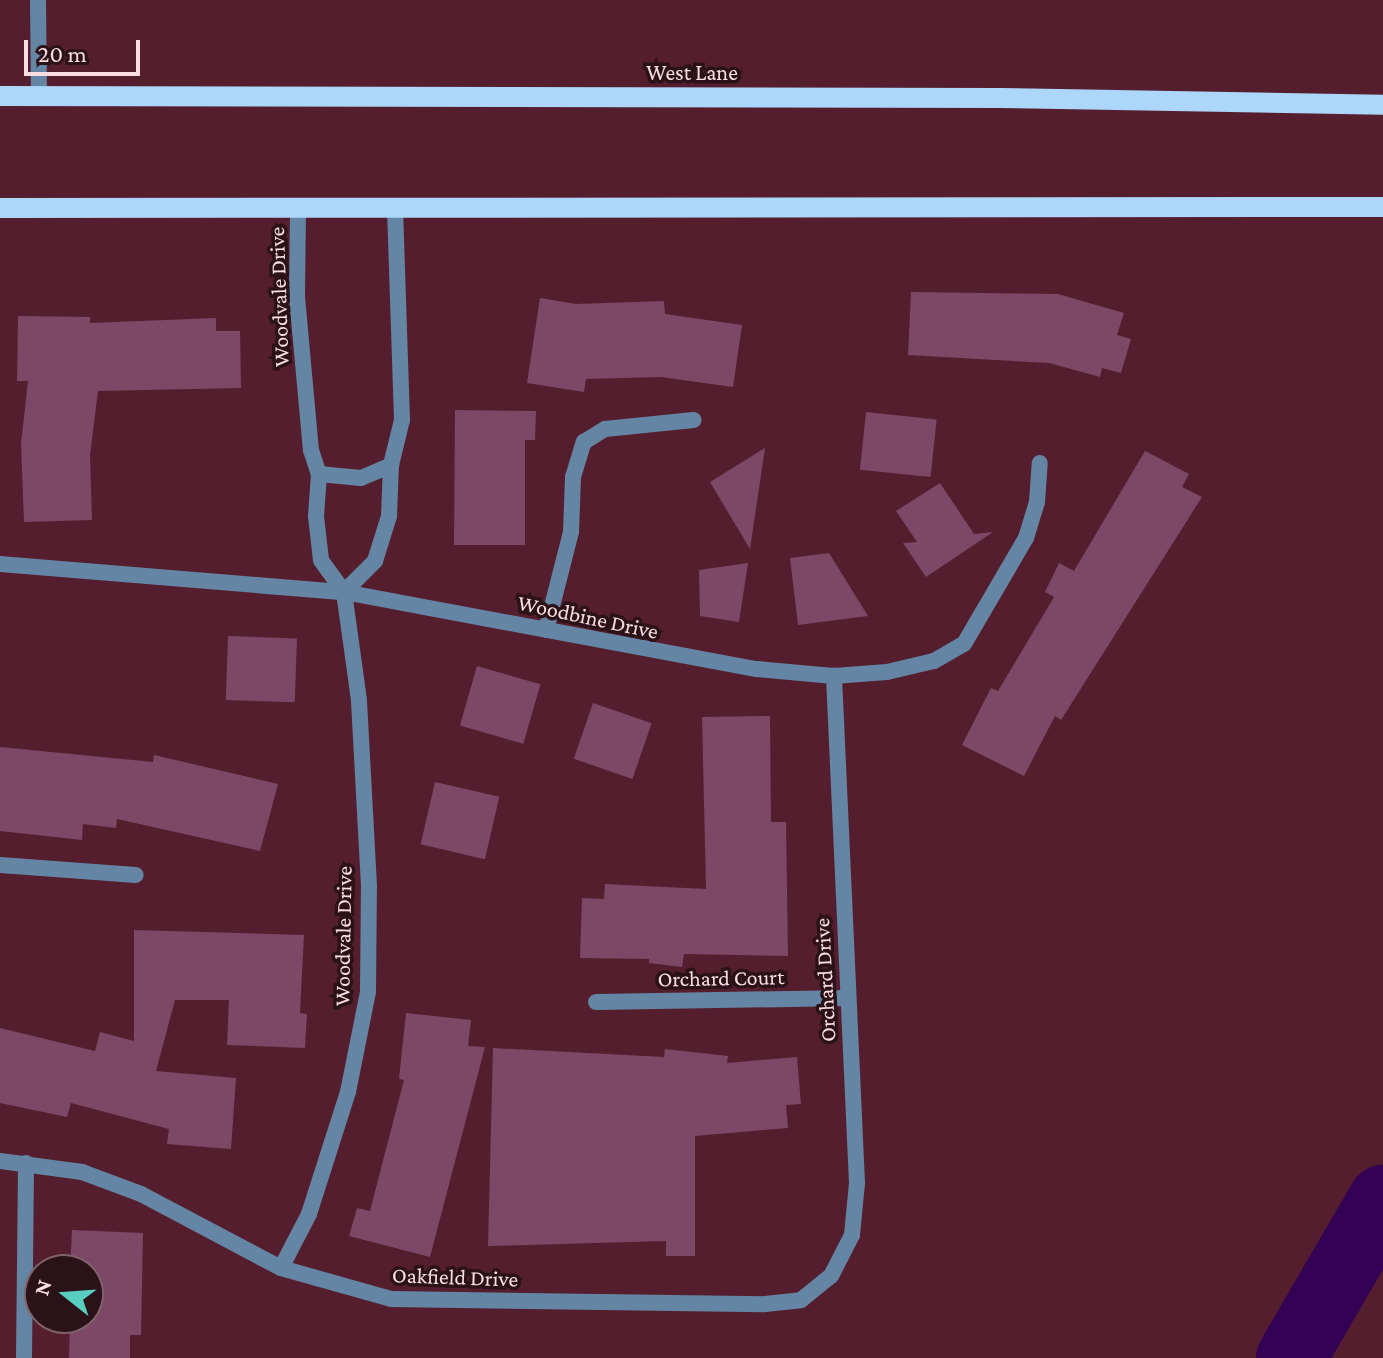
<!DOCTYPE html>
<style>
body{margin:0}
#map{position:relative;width:1383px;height:1358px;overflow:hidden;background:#551e2e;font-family:"Crimson Pro",serif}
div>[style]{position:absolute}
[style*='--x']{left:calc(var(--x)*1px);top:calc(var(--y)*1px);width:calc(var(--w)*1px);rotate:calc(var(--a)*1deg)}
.river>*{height:70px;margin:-35px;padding:0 35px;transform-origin:35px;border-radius:35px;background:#330255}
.building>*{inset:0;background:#7d4766;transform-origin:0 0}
.minor>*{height:16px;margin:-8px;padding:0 8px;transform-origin:8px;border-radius:8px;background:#6486a4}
.primary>*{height:20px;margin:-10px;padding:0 10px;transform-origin:10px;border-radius:10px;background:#acd6fa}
span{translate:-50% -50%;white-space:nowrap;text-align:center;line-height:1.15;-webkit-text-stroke:7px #2b1219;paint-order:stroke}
.street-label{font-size:22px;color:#fbdde3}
.north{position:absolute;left:24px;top:1254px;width:80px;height:80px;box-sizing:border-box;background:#2b1219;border:2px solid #7e636a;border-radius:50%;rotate:287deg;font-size:22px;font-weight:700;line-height:32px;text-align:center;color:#fbdde3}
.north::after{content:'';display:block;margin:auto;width:28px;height:36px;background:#58cec0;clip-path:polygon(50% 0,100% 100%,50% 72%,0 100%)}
.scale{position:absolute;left:24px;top:40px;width:116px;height:36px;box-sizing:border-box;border:4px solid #fbdde3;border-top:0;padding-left:10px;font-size:24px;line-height:28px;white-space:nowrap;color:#fbdde3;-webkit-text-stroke:6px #2b1219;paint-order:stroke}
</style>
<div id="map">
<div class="river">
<i style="--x:1291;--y:1358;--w:183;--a:-59.8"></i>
</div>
<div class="building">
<i style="clip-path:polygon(911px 292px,1058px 294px,1124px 313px,1117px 335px,1131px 339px,1121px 373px,1102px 368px,1100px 377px,1049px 363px,908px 355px)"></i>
<i style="clip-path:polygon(540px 298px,576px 304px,664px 301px,665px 314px,742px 325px,733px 387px,661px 377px,586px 379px,584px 392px,527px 383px)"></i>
<i style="clip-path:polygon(18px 316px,90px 317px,90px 323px,216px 318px,216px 331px,240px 331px,241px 388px,98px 391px,90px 455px,92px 520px,24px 522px,21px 444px,28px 381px,17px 381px)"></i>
<i style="clip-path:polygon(455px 410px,536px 411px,535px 440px,525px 440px,525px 545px,454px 545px)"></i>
<i style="left:866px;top:412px;width:71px;height:58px;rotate:6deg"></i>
<i style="clip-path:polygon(765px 448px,750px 549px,710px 482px)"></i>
<i style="clip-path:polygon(1145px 451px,1189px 474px,1182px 487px,1202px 497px,1061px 720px,1055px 716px,1024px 776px,962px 745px,991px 688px,998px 691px,1054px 597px,1045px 592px,1059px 563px,1074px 571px)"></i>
<i style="clip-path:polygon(940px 483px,974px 534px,993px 532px,926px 577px,903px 543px,917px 542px,896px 511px)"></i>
<i style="clip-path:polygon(829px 553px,868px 616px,798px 625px,790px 558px)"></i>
<i style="clip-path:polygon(748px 563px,739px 622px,700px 616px,699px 570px)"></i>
<i style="left:228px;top:636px;width:69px;height:64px;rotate:2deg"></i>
<i style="left:477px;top:666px;width:66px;height:62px;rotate:16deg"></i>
<i style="left:593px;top:703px;width:62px;height:59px;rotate:19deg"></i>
<i style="clip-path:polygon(770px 716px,771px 822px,786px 822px,788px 956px,684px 954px,682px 967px,649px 963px,649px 959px,580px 958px,582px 898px,604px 899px,605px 884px,706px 889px,702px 717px)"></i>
<i style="clip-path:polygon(0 747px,153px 762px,154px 755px,278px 784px,260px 851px,117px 819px,116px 828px,83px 824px,82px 840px,0 831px)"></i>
<i style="left:435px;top:782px;width:66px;height:64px;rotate:13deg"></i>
<i style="clip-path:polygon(134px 930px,304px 935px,300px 1013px,307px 1014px,305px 1048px,227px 1045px,229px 1000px,175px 1000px,156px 1071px,236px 1078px,231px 1149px,167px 1144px,169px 1129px,71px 1103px,67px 1117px,0 1103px,0 1028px,95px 1051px,100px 1032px,134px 1041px)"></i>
<i style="clip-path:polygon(406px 1013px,471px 1020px,468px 1046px,485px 1047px,430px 1257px,349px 1236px,357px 1208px,370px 1211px,386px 1149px,404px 1080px,399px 1079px)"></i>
<i style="clip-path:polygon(493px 1048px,664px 1057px,665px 1049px,728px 1056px,727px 1063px,797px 1057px,801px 1104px,786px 1105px,788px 1128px,695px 1136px,695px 1256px,666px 1256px,666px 1241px,488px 1246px)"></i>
<i style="clip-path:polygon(72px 1230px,143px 1233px,141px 1335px,130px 1335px,130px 1358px,69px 1358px,70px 1318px,88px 1318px,88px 1270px,70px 1270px)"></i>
</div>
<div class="minor">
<i style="--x:38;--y:0;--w:95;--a:89.4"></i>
<i style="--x:298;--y:212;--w:85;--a:90.7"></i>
<i style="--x:297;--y:297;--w:154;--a:84.8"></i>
<i style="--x:311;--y:450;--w:25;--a:72"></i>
<i style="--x:319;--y:474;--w:42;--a:5.4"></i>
<i style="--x:361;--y:478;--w:33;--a:-23"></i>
<i style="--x:391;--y:465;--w:46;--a:-76.3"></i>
<i style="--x:402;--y:420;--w:208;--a:-91.9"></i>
<i style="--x:0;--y:564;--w:345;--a:4.7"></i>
<i style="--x:344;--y:592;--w:420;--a:10.6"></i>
<i style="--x:757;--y:669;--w:77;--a:5.2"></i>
<i style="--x:834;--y:676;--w:53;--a:-4.3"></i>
<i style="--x:887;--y:672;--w:48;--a:-13.2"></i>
<i style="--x:934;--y:661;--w:34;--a:-30"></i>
<i style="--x:964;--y:644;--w:123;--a:-59.7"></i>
<i style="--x:1026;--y:538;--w:38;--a:-73"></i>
<i style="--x:1037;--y:502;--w:39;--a:-86"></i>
<i style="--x:344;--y:592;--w:44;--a:-45"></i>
<i style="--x:375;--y:561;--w:47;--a:-72.7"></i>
<i style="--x:389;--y:516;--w:51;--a:-87.8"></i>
<i style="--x:546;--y:630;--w:101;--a:-75.7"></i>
<i style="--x:571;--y:532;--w:55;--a:-87.9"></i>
<i style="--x:573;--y:477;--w:37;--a:-73"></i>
<i style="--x:584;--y:442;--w:25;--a:-32"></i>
<i style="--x:605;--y:429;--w:89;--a:-5.8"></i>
<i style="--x:0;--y:865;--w:136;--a:4.2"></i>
<i style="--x:596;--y:1002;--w:252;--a:-0.9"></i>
<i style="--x:0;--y:1161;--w:83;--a:7.6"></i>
<i style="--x:82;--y:1172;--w:63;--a:20.4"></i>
<i style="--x:141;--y:1194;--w:158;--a:27.9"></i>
<i style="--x:281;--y:1268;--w:114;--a:15.7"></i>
<i style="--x:391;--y:1299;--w:374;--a:0.8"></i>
<i style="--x:765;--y:1304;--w:36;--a:-6"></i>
<i style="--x:801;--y:1300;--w:38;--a:-39"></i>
<i style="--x:831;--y:1276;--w:46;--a:-62.9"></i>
<i style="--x:852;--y:1235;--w:52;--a:-84.5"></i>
<i style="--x:857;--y:1183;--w:508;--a:-92.6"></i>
<i style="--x:281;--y:1268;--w:61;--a:-62.6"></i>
<i style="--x:309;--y:1214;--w:128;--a:-72.3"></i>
<i style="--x:348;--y:1092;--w:102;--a:-78.7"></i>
<i style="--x:368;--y:992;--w:106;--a:-89.5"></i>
<i style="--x:369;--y:886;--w:186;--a:-93.1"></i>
<i style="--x:359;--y:700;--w:109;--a:-97.9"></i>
<i style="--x:344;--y:592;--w:39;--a:-126"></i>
<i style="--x:321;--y:560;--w:44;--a:-96.5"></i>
<i style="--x:316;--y:516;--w:42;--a:-85.9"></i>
<i style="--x:24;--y:1358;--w:195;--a:-89.4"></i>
</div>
<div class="primary">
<i style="--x:0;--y:96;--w:1000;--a:0.11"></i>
<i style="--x:1000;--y:98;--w:383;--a:1"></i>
<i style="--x:0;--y:208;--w:1383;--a:-0.04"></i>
</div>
<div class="street-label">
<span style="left:692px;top:73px">West Lane</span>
<span style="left:279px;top:297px;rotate:-92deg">Woodvale Drive</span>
<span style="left:588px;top:617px;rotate:12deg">Woodbine Drive</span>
<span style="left:343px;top:936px;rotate:-89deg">Woodvale Drive</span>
<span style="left:721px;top:978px;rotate:-1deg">Orchard Court</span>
<span style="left:825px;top:980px;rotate:-93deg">Orchard Drive</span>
<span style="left:455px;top:1277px;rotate:2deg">Oakfield Drive</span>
</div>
<div class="north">N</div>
<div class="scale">20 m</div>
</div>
